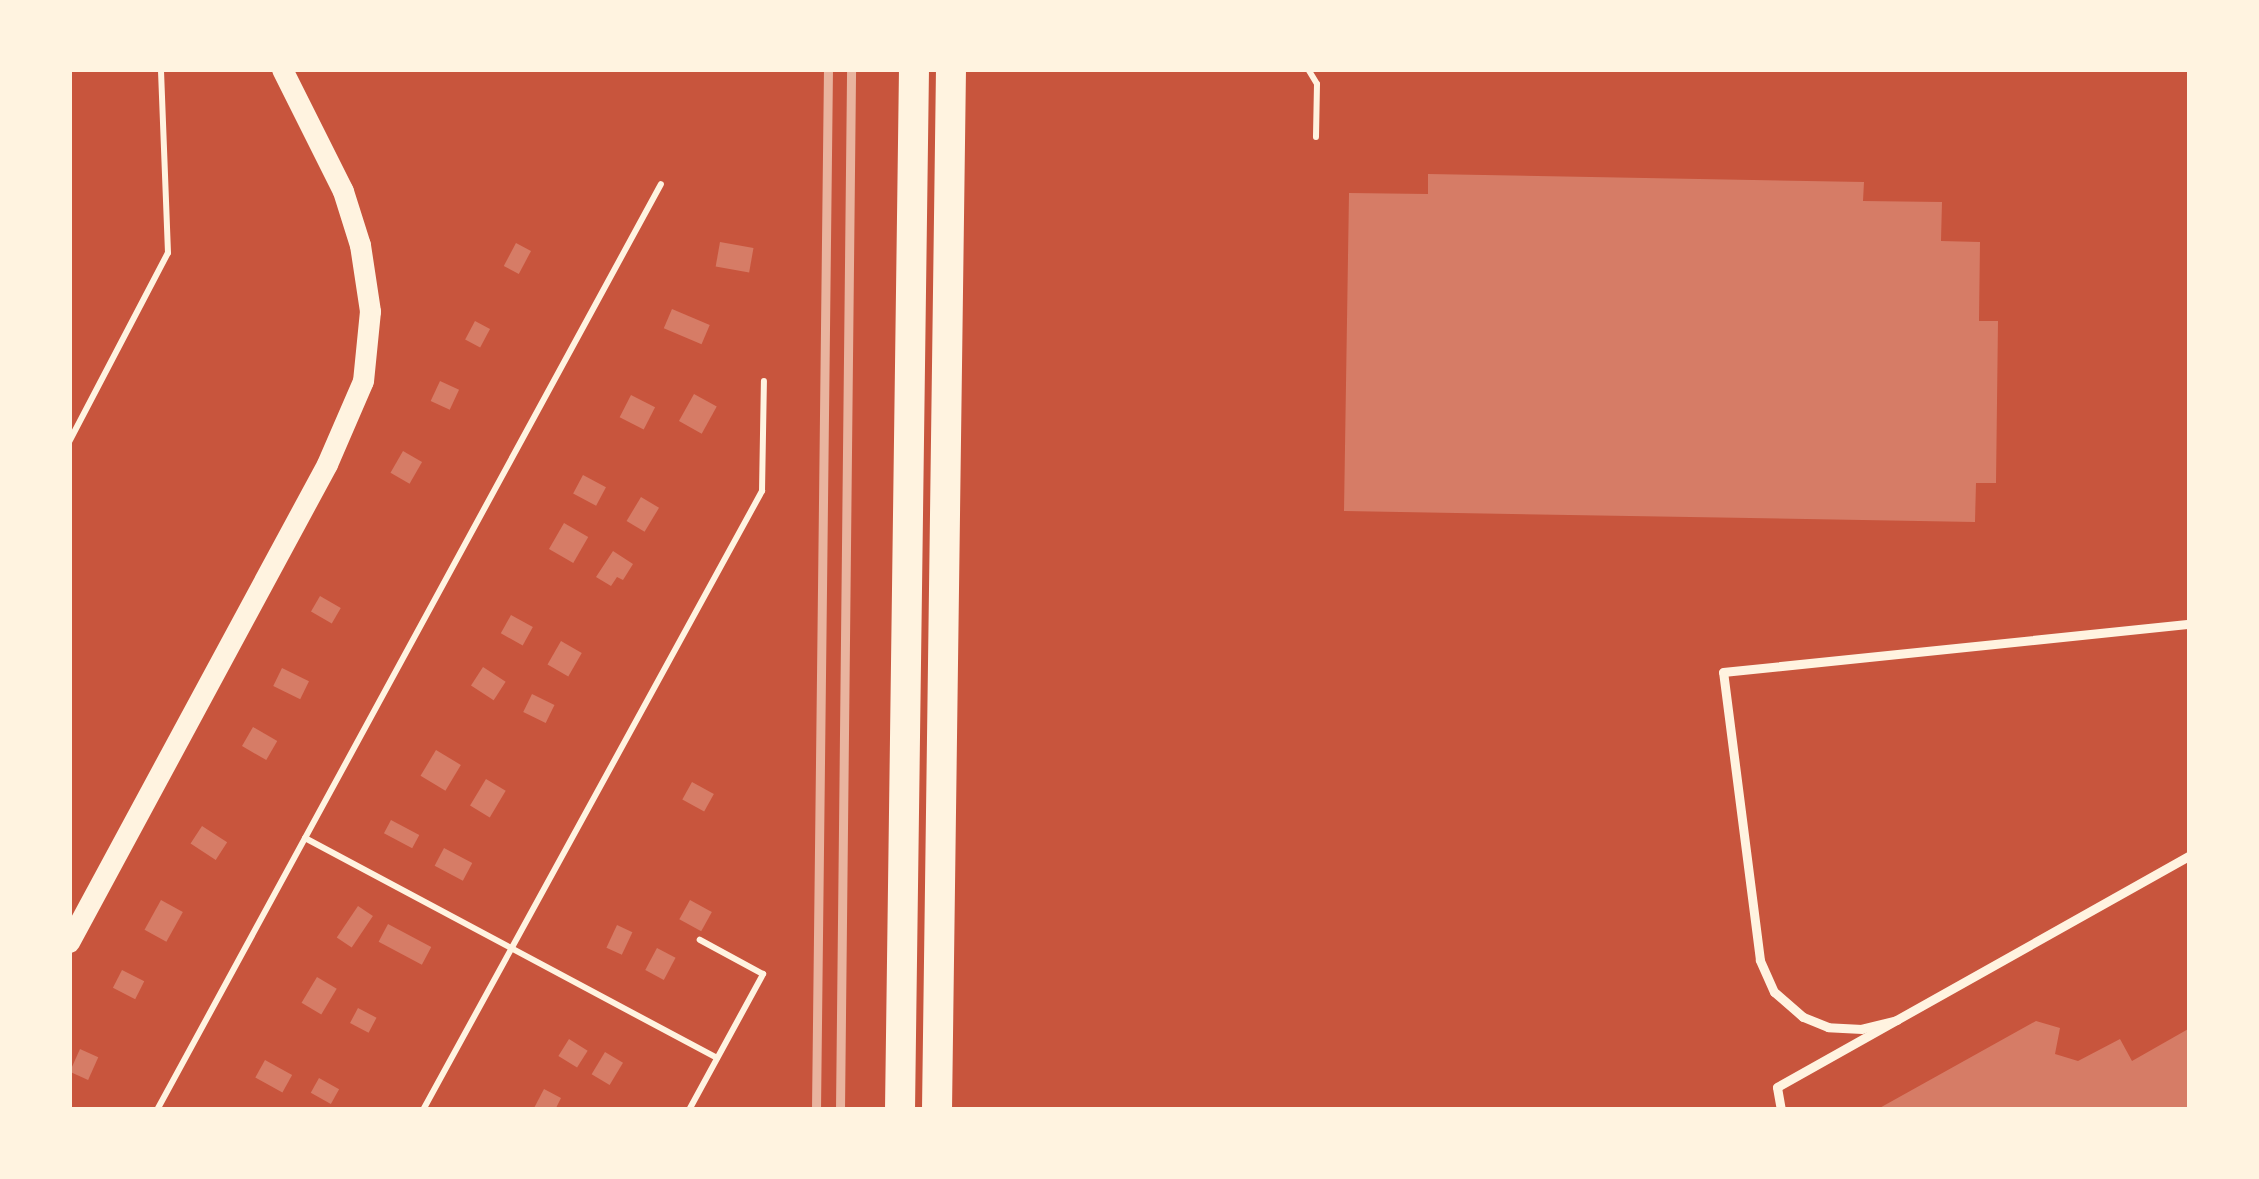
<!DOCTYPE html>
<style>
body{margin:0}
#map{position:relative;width:2259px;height:1179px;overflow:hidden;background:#c8553d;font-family:"DejaVu Sans",sans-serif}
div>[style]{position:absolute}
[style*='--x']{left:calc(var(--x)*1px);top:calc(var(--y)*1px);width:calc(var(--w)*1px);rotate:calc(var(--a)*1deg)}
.building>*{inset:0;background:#d67c66;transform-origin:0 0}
.path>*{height:6px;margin:-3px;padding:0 3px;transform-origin:3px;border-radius:3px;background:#fff3e0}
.service>*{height:9px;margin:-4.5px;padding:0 4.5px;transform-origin:4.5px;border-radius:4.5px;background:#fff3e0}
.tertiary>*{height:21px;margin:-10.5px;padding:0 10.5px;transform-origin:10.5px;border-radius:10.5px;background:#fff3e0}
.primary>*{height:30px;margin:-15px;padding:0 15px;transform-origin:15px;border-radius:15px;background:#fff3e0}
.rail>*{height:9px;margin:-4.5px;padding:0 4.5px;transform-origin:4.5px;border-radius:4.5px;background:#e9b49f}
span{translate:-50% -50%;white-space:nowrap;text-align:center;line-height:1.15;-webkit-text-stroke:10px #fff3e0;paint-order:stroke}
.frame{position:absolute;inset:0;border:72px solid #fff3e0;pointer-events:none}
</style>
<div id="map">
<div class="building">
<i style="clip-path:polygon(1428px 174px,1864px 182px,1863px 201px,1942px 202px,1941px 241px,1980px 242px,1979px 321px,1998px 321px,1996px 483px,1976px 483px,1975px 522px,1344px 511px,1349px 193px,1428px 194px)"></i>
<i style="left:720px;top:242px;width:34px;height:25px;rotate:10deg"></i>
<i style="left:516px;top:243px;width:17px;height:26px;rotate:28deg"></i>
<i style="left:672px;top:309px;width:41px;height:21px;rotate:23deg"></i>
<i style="left:475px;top:321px;width:17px;height:21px;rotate:28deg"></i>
<i style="left:440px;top:381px;width:21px;height:22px;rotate:25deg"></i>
<i style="left:694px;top:394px;width:26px;height:31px;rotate:29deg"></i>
<i style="left:631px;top:395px;width:27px;height:25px;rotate:27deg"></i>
<i style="left:403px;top:451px;width:22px;height:25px;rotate:30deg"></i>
<i style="left:583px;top:475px;width:26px;height:21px;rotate:28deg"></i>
<i style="left:641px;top:497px;width:21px;height:28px;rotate:31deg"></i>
<i style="left:564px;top:523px;width:28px;height:30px;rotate:30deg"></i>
<i style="clip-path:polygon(613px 551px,633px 564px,623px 580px,617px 577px,611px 586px,596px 577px)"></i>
<i style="left:320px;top:596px;width:24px;height:18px;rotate:30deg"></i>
<i style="left:511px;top:615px;width:25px;height:21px;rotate:29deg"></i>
<i style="left:561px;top:641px;width:24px;height:27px;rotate:30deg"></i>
<i style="left:483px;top:667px;width:27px;height:22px;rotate:33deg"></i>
<i style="left:282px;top:668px;width:30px;height:20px;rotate:26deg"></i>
<i style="left:532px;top:694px;width:25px;height:20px;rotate:26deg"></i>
<i style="left:253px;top:727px;width:28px;height:22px;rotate:30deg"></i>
<i style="left:436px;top:750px;width:29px;height:30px;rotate:31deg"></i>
<i style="left:486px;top:779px;width:23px;height:31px;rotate:31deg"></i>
<i style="left:692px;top:782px;width:25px;height:20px;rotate:29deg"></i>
<i style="left:391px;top:820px;width:32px;height:15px;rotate:28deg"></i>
<i style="left:202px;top:826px;width:30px;height:21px;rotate:33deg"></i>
<i style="left:444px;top:848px;width:32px;height:20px;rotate:28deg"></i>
<i style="left:161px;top:900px;width:25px;height:34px;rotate:29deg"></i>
<i style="left:690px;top:900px;width:25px;height:22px;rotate:29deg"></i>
<i style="left:358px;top:906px;width:18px;height:38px;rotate:34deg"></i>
<i style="left:388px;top:924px;width:49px;height:20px;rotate:28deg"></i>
<i style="left:617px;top:925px;width:17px;height:25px;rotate:25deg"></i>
<i style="left:657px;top:948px;width:21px;height:25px;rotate:28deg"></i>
<i style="left:122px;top:970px;width:25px;height:20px;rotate:27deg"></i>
<i style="left:317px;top:977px;width:23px;height:30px;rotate:31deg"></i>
<i style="left:358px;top:1008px;width:21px;height:17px;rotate:28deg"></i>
<i style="clip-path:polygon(2036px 1021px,2060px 1028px,2055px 1054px,2078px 1061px,2120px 1039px,2132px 1061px,2190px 1028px,2190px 1110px,1876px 1110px)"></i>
<i style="left:569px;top:1039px;width:22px;height:20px;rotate:32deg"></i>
<i style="left:80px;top:1049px;width:20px;height:25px;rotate:24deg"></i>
<i style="left:605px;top:1052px;width:21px;height:26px;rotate:31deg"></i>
<i style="left:265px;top:1060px;width:31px;height:20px;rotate:29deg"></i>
<i style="left:319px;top:1078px;width:23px;height:17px;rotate:29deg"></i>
<i style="clip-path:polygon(544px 1089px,561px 1098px,555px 1110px,533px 1110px)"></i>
</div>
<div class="path">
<i style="--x:1308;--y:69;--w:17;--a:59"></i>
<i style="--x:1317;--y:84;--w:53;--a:91.1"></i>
<i style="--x:69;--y:442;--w:213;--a:-62.4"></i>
<i style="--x:168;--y:253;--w:184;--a:-92.2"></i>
<i style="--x:305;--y:838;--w:467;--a:28.1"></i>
<i style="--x:157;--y:1110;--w:1054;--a:-61.44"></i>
<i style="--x:423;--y:1110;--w:706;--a:-61.29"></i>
<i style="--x:762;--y:491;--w:110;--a:-89"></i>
<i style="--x:689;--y:1110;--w:155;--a:-61.4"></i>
<i style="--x:763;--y:974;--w:72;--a:-151.6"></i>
</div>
<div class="service">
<i style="--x:1897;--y:1020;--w:36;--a:166"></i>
<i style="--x:1862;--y:1029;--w:34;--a:-177"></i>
<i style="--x:1828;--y:1027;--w:27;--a:-158"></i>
<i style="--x:1803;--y:1017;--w:38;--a:-139"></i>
<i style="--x:1774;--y:992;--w:35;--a:-114"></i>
<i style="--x:1760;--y:960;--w:290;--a:-97.3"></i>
<i style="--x:1723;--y:672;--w:469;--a:-5.9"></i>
<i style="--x:1781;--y:1110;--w:23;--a:-100"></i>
<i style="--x:1777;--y:1087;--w:474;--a:-29.3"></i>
</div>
<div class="tertiary">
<i style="--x:69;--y:942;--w:543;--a:-61.64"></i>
<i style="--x:327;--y:464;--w:90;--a:-66.6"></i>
<i style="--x:363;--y:381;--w:70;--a:-84.3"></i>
<i style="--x:370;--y:311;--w:67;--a:-98.6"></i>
<i style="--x:360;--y:245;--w:57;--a:-107.5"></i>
<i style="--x:343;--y:191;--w:136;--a:-116.6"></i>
</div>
<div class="primary">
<i style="--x:900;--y:1110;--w:1041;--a:-89.23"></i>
<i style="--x:937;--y:1110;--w:1041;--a:-89.23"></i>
</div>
<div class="rail">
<i style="--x:816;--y:1110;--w:1041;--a:-89.34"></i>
<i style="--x:840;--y:1110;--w:1041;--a:-89.39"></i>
</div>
<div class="frame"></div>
</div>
